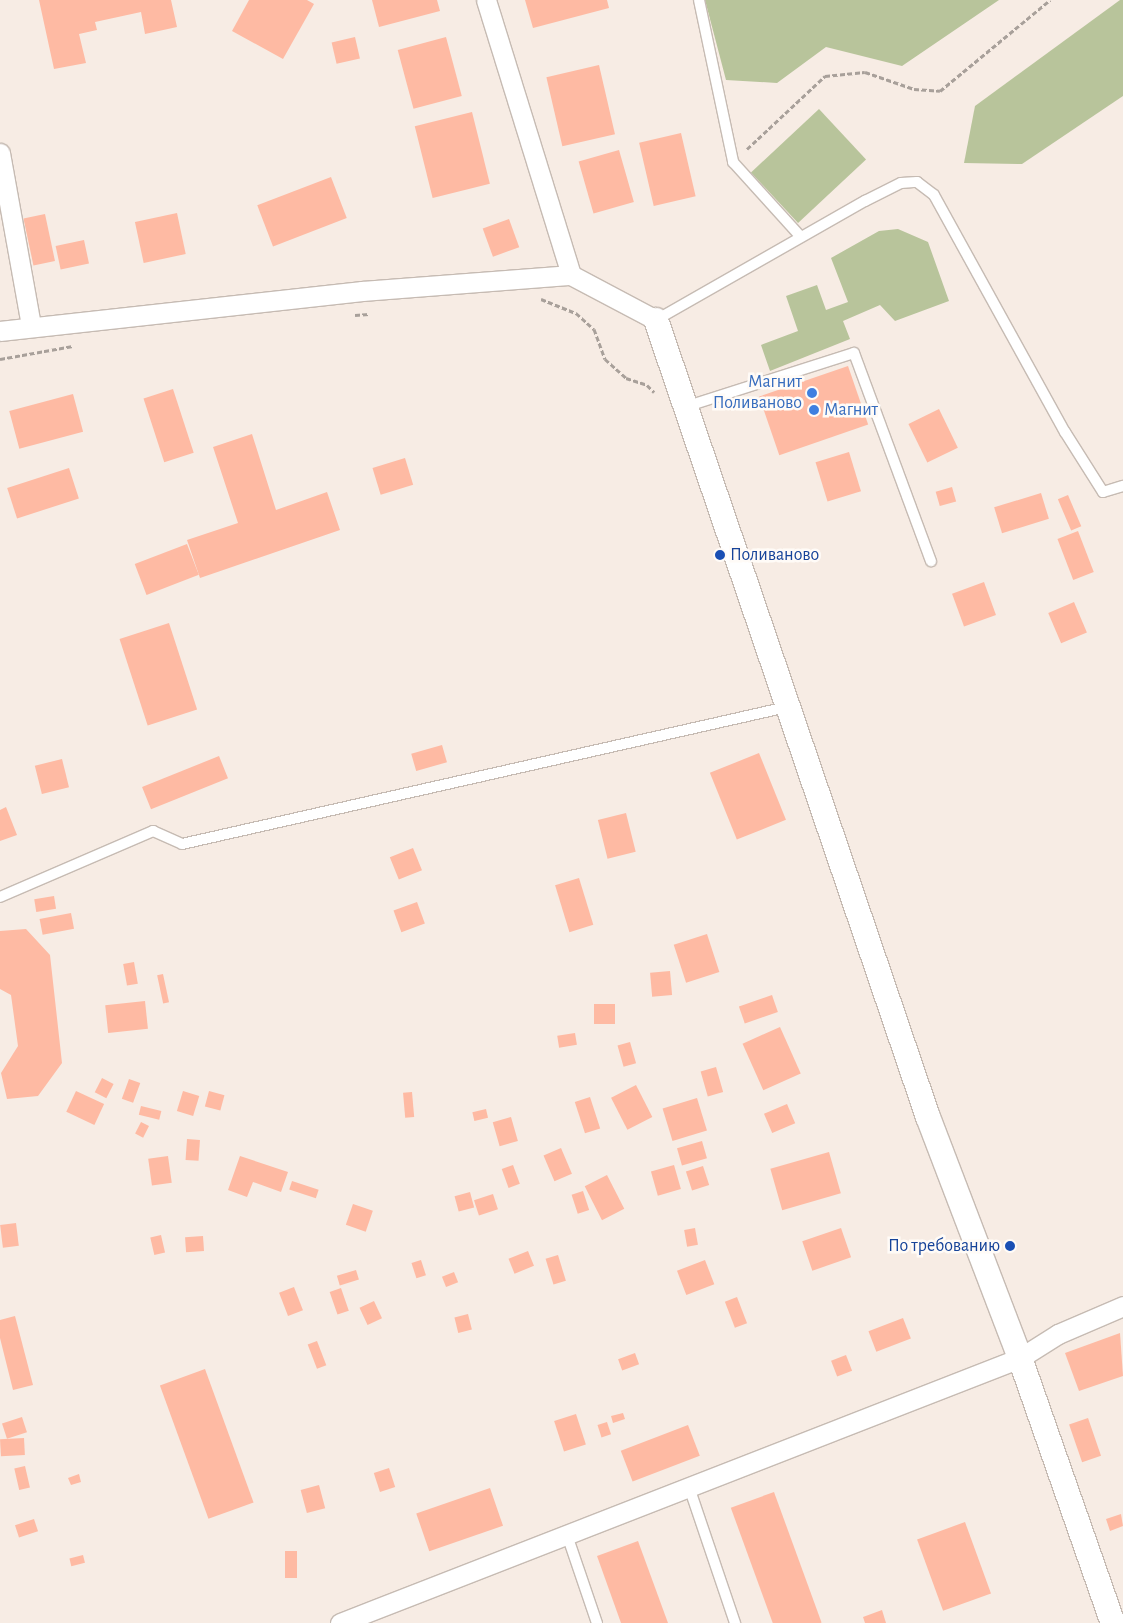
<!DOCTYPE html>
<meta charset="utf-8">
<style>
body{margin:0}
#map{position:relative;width:1123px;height:1623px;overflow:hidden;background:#f7ece4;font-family:"Alegreya Sans",sans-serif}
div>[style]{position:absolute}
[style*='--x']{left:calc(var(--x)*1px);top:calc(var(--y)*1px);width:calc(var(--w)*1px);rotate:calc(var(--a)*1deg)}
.green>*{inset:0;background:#b8c49b;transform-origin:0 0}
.building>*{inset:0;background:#febaa3;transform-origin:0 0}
.path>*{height:3px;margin-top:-1.5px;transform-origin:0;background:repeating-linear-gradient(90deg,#a8a09a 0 5px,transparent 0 7.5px)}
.roads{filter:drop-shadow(1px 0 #c6bbb3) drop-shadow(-1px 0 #c6bbb3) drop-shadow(0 1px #c6bbb3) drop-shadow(0 -1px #c6bbb3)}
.service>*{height:10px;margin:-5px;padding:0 5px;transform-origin:5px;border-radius:5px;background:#fff}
.minor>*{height:19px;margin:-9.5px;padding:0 9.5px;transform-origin:9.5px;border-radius:9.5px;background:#fff}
.tertiary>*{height:24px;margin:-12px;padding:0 12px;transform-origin:12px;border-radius:12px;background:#fff}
.dots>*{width:14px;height:14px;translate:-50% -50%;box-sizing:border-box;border:2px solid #fffbf7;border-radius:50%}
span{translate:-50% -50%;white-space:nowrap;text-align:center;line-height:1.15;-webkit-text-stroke:5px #fffbf7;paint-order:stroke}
.shop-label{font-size:18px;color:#366cbe}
.right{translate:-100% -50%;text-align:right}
.left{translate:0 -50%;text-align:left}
.transit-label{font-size:18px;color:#164399}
</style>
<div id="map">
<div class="green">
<i style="clip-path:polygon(705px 0,999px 0,902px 66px,826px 47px,777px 83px,726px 80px)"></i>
<i style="clip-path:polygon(1120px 0,1123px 0,1123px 96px,1022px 164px,964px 163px,975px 106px)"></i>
<i style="left:819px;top:109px;width:69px;height:93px;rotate:47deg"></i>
<i style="clip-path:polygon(898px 229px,928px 242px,949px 301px,895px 321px,880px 305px,843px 321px,850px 339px,770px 371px,761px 345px,798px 331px,786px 296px,817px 285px,826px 310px,848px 302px,831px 258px,879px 231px)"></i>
</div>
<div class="building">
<i style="clip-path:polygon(39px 0,171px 0,177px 27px,145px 34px,141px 12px,95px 22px,97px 30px,79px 34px,86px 63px,54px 69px)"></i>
<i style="clip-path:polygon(249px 0,307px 0,314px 4px,283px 59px,232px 31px)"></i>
<i style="clip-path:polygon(372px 0,437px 0,440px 11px,379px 27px)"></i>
<i style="clip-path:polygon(525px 0,607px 0,609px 8px,533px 28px)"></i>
<i style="left:355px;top:37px;width:22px;height:24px;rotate:77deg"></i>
<i style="left:446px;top:37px;width:61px;height:50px;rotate:75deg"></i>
<i style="left:599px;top:65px;width:71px;height:54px;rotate:77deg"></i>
<i style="left:472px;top:112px;width:74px;height:59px;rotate:76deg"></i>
<i style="left:681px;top:133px;width:65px;height:43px;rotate:77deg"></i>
<i style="left:619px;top:150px;width:54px;height:42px;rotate:74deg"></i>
<i style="left:331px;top:177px;width:44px;height:79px;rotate:69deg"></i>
<i style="left:177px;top:213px;width:42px;height:43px;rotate:78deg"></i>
<i style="left:45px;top:214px;width:48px;height:22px;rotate:78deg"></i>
<i style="left:509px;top:219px;width:30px;height:28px;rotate:70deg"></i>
<i style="left:84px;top:240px;width:24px;height:29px;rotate:78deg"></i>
<i style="left:848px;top:366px;width:62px;height:94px;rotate:71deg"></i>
<i style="left:173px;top:389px;width:67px;height:31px;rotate:72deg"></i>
<i style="left:73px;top:394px;width:39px;height:66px;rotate:75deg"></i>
<i style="left:939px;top:409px;width:43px;height:34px;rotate:64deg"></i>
<i style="clip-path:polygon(252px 434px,276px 510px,327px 492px,340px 530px,200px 578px,187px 540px,238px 523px,213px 447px)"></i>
<i style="left:849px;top:452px;width:41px;height:35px;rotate:73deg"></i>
<i style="left:405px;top:458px;width:28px;height:34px;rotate:73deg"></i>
<i style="left:69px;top:468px;width:32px;height:65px;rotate:72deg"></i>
<i style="left:952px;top:487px;width:15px;height:17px;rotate:74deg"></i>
<i style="left:1041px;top:493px;width:27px;height:49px;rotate:73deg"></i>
<i style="left:1068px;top:495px;width:34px;height:11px;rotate:67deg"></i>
<i style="left:1078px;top:531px;width:44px;height:22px;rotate:69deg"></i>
<i style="left:187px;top:544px;width:33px;height:56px;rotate:69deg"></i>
<i style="left:984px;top:582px;width:35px;height:34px;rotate:70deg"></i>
<i style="left:1074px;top:602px;width:33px;height:28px;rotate:67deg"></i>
<i style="left:169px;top:623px;width:91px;height:52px;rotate:72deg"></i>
<i style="left:442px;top:745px;width:18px;height:32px;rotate:74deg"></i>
<i style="left:759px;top:753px;width:72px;height:53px;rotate:68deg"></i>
<i style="left:219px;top:756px;width:24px;height:83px;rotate:68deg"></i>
<i style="left:62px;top:759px;width:29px;height:28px;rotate:76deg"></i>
<i style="clip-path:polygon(6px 807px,17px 835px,0 841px,0 810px)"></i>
<i style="left:626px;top:813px;width:40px;height:29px;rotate:76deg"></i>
<i style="left:413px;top:848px;width:24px;height:25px;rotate:68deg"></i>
<i style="left:579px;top:878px;width:49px;height:25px;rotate:73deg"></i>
<i style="left:54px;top:896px;width:13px;height:20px;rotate:81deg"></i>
<i style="left:417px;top:902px;width:23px;height:25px;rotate:70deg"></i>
<i style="left:71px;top:913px;width:16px;height:32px;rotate:79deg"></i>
<i style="clip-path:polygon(26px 929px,50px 955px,62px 1063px,38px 1096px,7px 1099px,1px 1073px,18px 1046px,11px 995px,0 989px,0 931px)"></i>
<i style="left:707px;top:934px;width:40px;height:35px;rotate:72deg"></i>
<i style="left:134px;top:962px;width:22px;height:11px;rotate:80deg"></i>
<i style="left:670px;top:971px;width:24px;height:20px;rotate:85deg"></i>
<i style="left:163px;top:974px;width:29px;height:6px;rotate:78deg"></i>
<i style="left:772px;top:995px;width:18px;height:35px;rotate:71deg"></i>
<i style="left:145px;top:1001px;width:28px;height:40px;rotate:84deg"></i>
<i style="left:594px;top:1004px;width:21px;height:20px"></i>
<i style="left:780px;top:1027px;width:51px;height:41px;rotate:66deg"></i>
<i style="left:575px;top:1033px;width:12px;height:18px;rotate:81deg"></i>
<i style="left:630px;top:1042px;width:22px;height:13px;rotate:74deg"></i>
<i style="left:716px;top:1067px;width:26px;height:16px;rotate:74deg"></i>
<i style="left:102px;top:1078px;width:13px;height:16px;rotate:27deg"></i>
<i style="left:129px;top:1079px;width:12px;height:21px;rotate:20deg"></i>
<i style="left:636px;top:1085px;width:36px;height:28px;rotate:63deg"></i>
<i style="left:76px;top:1091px;width:31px;height:23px;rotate:25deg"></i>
<i style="left:183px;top:1091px;width:17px;height:21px;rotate:17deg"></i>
<i style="left:209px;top:1091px;width:16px;height:16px;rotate:15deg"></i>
<i style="left:412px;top:1092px;width:25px;height:9px;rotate:85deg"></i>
<i style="left:590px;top:1097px;width:33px;height:16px;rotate:72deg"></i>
<i style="left:697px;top:1098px;width:34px;height:36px;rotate:73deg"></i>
<i style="left:787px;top:1104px;width:21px;height:25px;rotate:67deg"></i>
<i style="left:141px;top:1106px;width:21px;height:9px;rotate:14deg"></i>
<i style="left:486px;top:1109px;width:9px;height:14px;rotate:77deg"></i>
<i style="left:511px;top:1117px;width:25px;height:19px;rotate:74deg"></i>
<i style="left:141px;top:1122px;width:9px;height:13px;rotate:27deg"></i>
<i style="left:187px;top:1139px;width:13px;height:21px;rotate:4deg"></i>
<i style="left:702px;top:1141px;width:18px;height:26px;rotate:74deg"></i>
<i style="left:561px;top:1148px;width:28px;height:19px;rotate:67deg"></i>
<i style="left:829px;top:1152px;width:43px;height:61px;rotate:74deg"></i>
<i style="left:168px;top:1156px;width:27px;height:20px;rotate:82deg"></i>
<i style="clip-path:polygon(240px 1156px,288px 1172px,281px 1192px,253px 1182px,247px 1197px,228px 1190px)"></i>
<i style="left:513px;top:1165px;width:20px;height:12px;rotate:70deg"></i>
<i style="left:674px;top:1165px;width:25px;height:24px;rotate:74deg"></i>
<i style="left:703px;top:1166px;width:20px;height:18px;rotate:72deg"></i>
<i style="left:607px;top:1175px;width:38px;height:25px;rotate:63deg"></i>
<i style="left:292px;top:1181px;width:28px;height:9px;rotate:18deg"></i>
<i style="left:583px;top:1191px;width:20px;height:12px;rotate:72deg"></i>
<i style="left:470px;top:1192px;width:16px;height:16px;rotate:75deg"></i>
<i style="left:493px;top:1194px;width:16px;height:20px;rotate:72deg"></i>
<i style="left:353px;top:1204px;width:21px;height:22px;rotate:19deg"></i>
<i style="left:16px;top:1223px;width:23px;height:16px;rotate:83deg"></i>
<i style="left:695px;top:1228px;width:17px;height:11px;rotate:80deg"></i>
<i style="left:841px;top:1228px;width:31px;height:41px;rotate:71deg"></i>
<i style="left:161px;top:1235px;width:18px;height:11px;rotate:77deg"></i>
<i style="left:203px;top:1236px;width:15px;height:18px;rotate:86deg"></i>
<i style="left:528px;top:1251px;width:16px;height:21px;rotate:68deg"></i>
<i style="left:558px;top:1255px;width:27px;height:13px;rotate:73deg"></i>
<i style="left:421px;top:1260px;width:16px;height:10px;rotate:72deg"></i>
<i style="left:705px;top:1260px;width:26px;height:30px;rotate:69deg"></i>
<i style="left:356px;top:1270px;width:10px;height:20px;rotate:73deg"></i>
<i style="left:454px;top:1272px;width:11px;height:13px;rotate:68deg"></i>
<i style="left:294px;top:1287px;width:25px;height:16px;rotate:69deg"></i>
<i style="left:341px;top:1288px;width:24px;height:12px;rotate:71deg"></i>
<i style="left:737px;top:1297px;width:28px;height:13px;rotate:69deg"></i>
<i style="left:374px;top:1301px;width:19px;height:16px;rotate:65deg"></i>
<i style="left:468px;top:1314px;width:16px;height:14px;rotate:76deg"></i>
<i style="clip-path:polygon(15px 1316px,33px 1385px,13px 1390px,0 1338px,0 1320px)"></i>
<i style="left:903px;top:1318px;width:22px;height:37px;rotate:69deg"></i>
<i style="clip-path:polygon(1120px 1333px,1123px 1376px,1079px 1391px,1065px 1353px)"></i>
<i style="left:317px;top:1341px;width:26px;height:10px;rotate:69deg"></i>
<i style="left:635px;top:1353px;width:12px;height:18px;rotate:70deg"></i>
<i style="left:846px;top:1355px;width:17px;height:16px;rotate:69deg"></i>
<i style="left:205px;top:1369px;width:142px;height:48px;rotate:70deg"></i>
<i style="clip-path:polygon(623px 1413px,625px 1419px,613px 1423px,611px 1416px)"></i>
<i style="left:576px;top:1414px;width:32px;height:23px;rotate:72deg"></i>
<i style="left:22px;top:1417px;width:16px;height:21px;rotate:72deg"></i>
<i style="left:1088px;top:1418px;width:40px;height:20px;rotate:71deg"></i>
<i style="left:607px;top:1422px;width:13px;height:10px;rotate:72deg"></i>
<i style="left:688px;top:1425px;width:33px;height:72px;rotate:69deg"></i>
<i style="left:24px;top:1438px;width:17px;height:24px;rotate:87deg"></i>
<i style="left:25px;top:1466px;width:22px;height:11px;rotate:77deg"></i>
<i style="left:389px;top:1468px;width:20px;height:16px;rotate:72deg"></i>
<i style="clip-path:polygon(79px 1474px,81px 1482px,71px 1485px,68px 1478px)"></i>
<i style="left:319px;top:1485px;width:24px;height:19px;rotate:75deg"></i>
<i style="left:490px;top:1488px;width:40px;height:78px;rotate:71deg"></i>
<i style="left:774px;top:1492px;width:139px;height:46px;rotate:70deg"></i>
<i style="clip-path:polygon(1121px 1514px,1123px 1526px,1110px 1531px,1106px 1519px)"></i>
<i style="left:34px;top:1519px;width:13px;height:20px;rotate:72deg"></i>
<i style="left:965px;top:1522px;width:76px;height:51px;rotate:70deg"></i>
<i style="clip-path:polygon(638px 1541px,668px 1623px,621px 1623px,597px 1556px)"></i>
<i style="left:285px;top:1551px;width:12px;height:27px"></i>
<i style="left:83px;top:1555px;width:8px;height:14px;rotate:76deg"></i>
<i style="clip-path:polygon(882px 1610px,886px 1623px,865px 1623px,863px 1617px)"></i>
</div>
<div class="path">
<i style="--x:747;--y:149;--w:107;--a:-43.1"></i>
<i style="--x:825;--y:76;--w:40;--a:-5.7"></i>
<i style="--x:865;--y:72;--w:52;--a:19.1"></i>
<i style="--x:914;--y:89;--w:26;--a:4"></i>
<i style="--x:940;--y:91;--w:143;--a:-39.6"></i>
<i style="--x:541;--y:299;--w:38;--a:22"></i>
<i style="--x:576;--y:313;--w:24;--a:42"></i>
<i style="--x:594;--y:329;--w:32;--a:70"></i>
<i style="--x:605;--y:359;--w:28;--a:42"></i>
<i style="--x:626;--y:378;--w:22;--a:18"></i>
<i style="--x:647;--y:385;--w:10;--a:45"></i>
<i style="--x:355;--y:315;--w:14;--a:-4"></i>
<i style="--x:0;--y:359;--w:74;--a:-10.1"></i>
</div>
<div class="roads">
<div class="service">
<i style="--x:699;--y:0;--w:166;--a:78.1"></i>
<i style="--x:733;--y:162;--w:101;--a:47.8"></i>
<i style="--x:656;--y:320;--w:241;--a:-29.7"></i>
<i style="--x:865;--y:201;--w:40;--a:-26.6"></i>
<i style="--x:901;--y:183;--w:16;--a:-4"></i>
<i style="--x:917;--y:182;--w:21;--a:37"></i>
<i style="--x:934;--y:195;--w:271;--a:61.1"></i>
<i style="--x:1065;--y:432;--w:71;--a:57.7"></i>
<i style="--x:1103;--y:492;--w:21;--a:-17"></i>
<i style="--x:688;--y:406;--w:174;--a:-17.7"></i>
<i style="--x:854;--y:353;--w:222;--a:69.7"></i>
<i style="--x:0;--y:897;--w:167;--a:-23.3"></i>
<i style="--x:153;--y:831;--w:32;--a:24"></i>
<i style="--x:182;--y:844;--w:620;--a:-12.76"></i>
<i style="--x:689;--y:1487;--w:144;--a:71.3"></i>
<i style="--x:567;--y:1535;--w:93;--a:71.2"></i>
</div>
<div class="minor">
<i style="--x:486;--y:0;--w:288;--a:72.8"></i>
<i style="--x:0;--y:153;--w:176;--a:79.8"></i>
<i style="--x:0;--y:331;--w:364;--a:-6.3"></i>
<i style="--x:362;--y:291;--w:210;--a:-4.4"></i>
<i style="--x:571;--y:275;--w:96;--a:27.9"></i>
<i style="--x:340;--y:1623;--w:730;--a:-21.29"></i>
<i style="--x:1020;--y:1358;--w:45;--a:-32.3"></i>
<i style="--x:1058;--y:1334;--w:71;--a:-23.3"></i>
</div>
<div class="tertiary">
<i style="--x:656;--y:320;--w:842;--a:71.16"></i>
<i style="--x:928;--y:1117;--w:258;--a:69.1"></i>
<i style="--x:1020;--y:1358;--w:281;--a:70.7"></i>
</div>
</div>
<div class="dots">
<i style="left:812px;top:393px;background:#3f7fe0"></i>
<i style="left:814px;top:410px;background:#3f7fe0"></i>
<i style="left:720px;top:555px;background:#1a4fb4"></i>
<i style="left:1010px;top:1246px;background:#1a4fb4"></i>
</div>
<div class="shop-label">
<span class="right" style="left:802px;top:393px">Магнит<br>Поливаново</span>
<span class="left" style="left:824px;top:410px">Магнит</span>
</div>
<div class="transit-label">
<span class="left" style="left:730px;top:555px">Поливаново</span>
<span class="right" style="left:1000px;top:1246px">По требованию</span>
</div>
</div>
